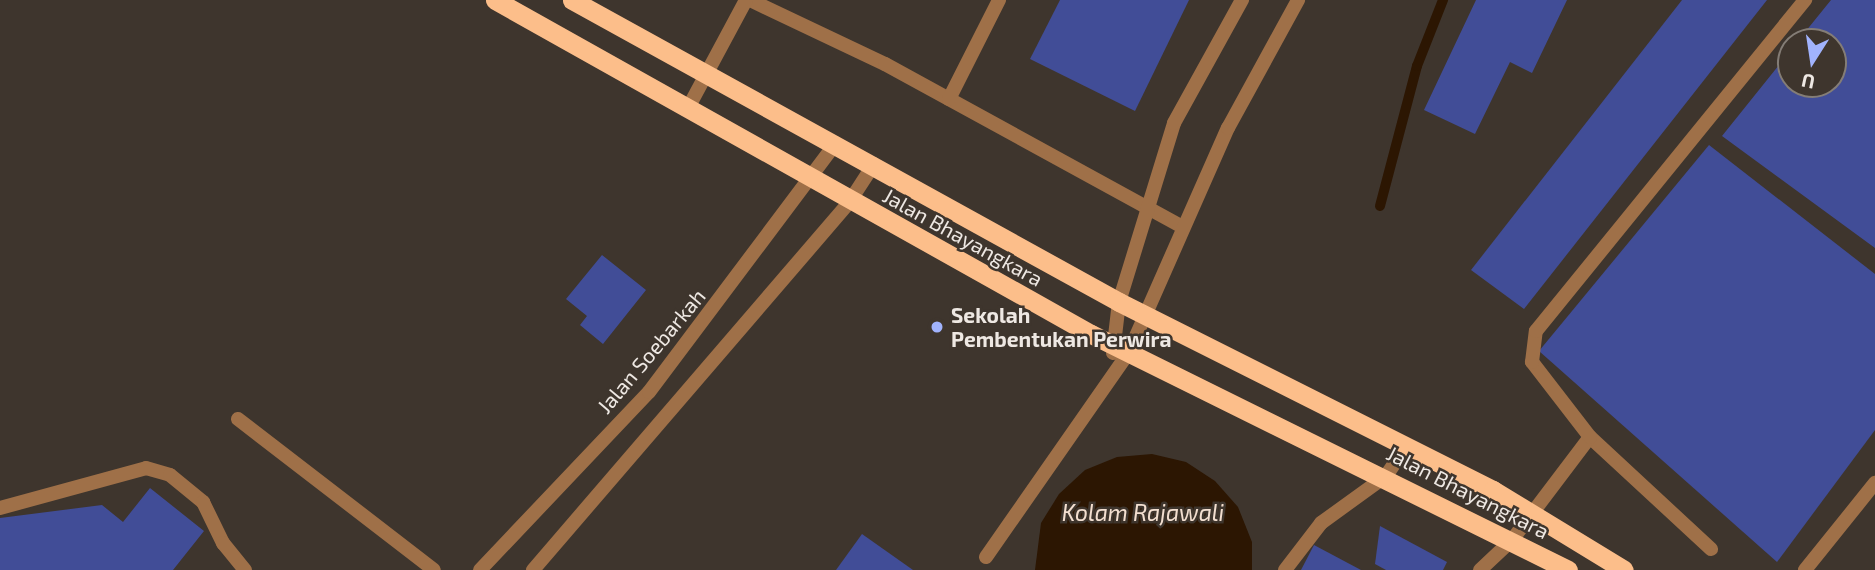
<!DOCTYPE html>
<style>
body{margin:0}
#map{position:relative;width:1875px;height:570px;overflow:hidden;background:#3e352d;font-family:"Exo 2",sans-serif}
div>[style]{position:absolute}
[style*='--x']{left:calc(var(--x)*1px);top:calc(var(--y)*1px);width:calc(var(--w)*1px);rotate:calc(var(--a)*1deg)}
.water>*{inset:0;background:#2c1602}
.stream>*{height:10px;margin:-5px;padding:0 5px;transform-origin:5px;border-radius:5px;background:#2c1602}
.building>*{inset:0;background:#414d97}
.service>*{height:14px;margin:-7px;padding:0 7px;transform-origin:7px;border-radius:7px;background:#9f7048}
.minor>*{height:14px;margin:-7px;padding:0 7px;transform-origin:7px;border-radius:7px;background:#9f7048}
.trunk>*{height:19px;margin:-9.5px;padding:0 9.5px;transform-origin:9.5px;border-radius:9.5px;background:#fcbe8a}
.dots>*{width:19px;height:19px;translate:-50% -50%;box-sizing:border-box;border:4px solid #3e352d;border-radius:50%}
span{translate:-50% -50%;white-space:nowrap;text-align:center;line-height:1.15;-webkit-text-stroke:5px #3e352d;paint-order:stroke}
.street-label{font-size:21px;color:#eee8e3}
.poi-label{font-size:21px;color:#eee8e3;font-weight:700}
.left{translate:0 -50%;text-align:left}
.water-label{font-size:23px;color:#f3dfd0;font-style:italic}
.north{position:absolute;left:1777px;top:28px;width:70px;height:70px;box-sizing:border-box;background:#3e352d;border:2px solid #847d76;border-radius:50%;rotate:192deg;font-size:19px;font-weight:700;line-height:28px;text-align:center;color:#eee8e3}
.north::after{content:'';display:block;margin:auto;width:24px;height:32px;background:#a1b3fd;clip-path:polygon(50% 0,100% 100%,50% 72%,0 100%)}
</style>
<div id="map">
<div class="water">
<i style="clip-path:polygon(1152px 454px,1186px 462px,1215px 481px,1238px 507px,1252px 542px,1252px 570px,1035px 570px,1041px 523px,1059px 494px,1085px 470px,1117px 457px)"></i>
</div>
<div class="stream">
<i style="--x:1380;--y:206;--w:145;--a:-75.2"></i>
<i style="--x:1417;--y:66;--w:71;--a:-68.5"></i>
</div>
<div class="building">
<i style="clip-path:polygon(1060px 0,1189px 0,1135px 111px,1030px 59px)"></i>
<i style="clip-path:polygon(1476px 0,1567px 0,1532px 73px,1510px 62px,1475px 134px,1424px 110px)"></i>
<i style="clip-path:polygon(1682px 0,1767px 0,1524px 309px,1471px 270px)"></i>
<i style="clip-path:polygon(1831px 0,1875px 0,1875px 248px,1722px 136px,1791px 50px,1791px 84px,1833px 84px,1833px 42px,1797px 42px)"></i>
<i style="clip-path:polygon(1709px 145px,1875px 274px,1875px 430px,1777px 562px,1539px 351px)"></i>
<i style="clip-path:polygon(602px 255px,646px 290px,603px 344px,580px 325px,587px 316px,566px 299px)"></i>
<i style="clip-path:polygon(150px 488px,204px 531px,173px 570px,0 570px,0 518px,102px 505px,123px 522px)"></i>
<i style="clip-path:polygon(1380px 526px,1447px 562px,1443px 570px,1386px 570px,1375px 564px)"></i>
<i style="clip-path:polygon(862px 534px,913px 570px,836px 570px)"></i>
<i style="clip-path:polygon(1314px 545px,1361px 570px,1301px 570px)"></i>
</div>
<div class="service">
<i style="--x:750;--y:0;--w:149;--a:25.4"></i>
<i style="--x:885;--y:64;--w:337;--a:28.7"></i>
<i style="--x:949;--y:99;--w:111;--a:-63.2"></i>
<i style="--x:687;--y:110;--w:125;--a:-61.8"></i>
<i style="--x:1113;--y:353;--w:51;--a:-83.3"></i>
<i style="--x:1119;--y:302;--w:187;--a:-72.9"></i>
<i style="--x:1174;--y:123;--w:141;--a:-61.1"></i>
<i style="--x:238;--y:419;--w:247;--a:37.6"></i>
<i style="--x:1590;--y:437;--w:165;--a:42.8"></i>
<i style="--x:0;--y:508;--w:151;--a:-15.3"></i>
<i style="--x:146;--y:468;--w:25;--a:16"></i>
<i style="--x:170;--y:475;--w:43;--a:39.3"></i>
<i style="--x:203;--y:502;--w:46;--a:64"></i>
<i style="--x:223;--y:543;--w:35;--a:51"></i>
<i style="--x:986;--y:557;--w:250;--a:-55.1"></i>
<i style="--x:1129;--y:352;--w:245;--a:-66.2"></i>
<i style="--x:1228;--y:128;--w:146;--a:-61.3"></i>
<i style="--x:480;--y:570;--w:245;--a:-46.5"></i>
<i style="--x:649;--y:392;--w:311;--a:-53.1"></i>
<i style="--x:533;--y:570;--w:486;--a:-49.3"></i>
<i style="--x:850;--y:201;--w:44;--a:-57"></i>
<i style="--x:1285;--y:570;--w:59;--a:-52.5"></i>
<i style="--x:1321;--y:523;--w:80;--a:-35.9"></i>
<i style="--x:1386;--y:476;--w:36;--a:-56"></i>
<i style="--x:1480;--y:570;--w:44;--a:-43.2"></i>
<i style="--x:1512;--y:540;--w:129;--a:-52.9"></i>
<i style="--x:1590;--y:437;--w:95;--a:-127.7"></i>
<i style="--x:1532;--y:362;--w:31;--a:-83"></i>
<i style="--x:1536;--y:331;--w:427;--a:-50.9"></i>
</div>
<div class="minor">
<i style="--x:1805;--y:570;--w:112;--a:-51.2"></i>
</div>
<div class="trunk">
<i style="--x:495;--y:0;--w:683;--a:29.27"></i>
<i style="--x:1091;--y:334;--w:532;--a:26.32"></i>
<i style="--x:572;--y:0;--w:625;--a:28.9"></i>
<i style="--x:1119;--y:302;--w:419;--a:26.7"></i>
<i style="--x:1493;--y:490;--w:153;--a:31.4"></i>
</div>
<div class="dots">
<i style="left:937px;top:327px;background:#a1b3fd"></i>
</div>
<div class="street-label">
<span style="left:963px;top:237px;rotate:29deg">Jalan Bhayangkara</span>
<span style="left:651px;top:351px;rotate:-50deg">Jalan Soebarkah</span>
<span style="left:1468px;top:492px;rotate:27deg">Jalan Bhayangkara</span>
</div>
<div class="poi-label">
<span class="left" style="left:951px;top:327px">Sekolah<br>Pembentukan Perwira</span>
</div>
<div class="water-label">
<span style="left:1143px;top:512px">Kolam Rajawali</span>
</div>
<div class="north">U</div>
</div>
